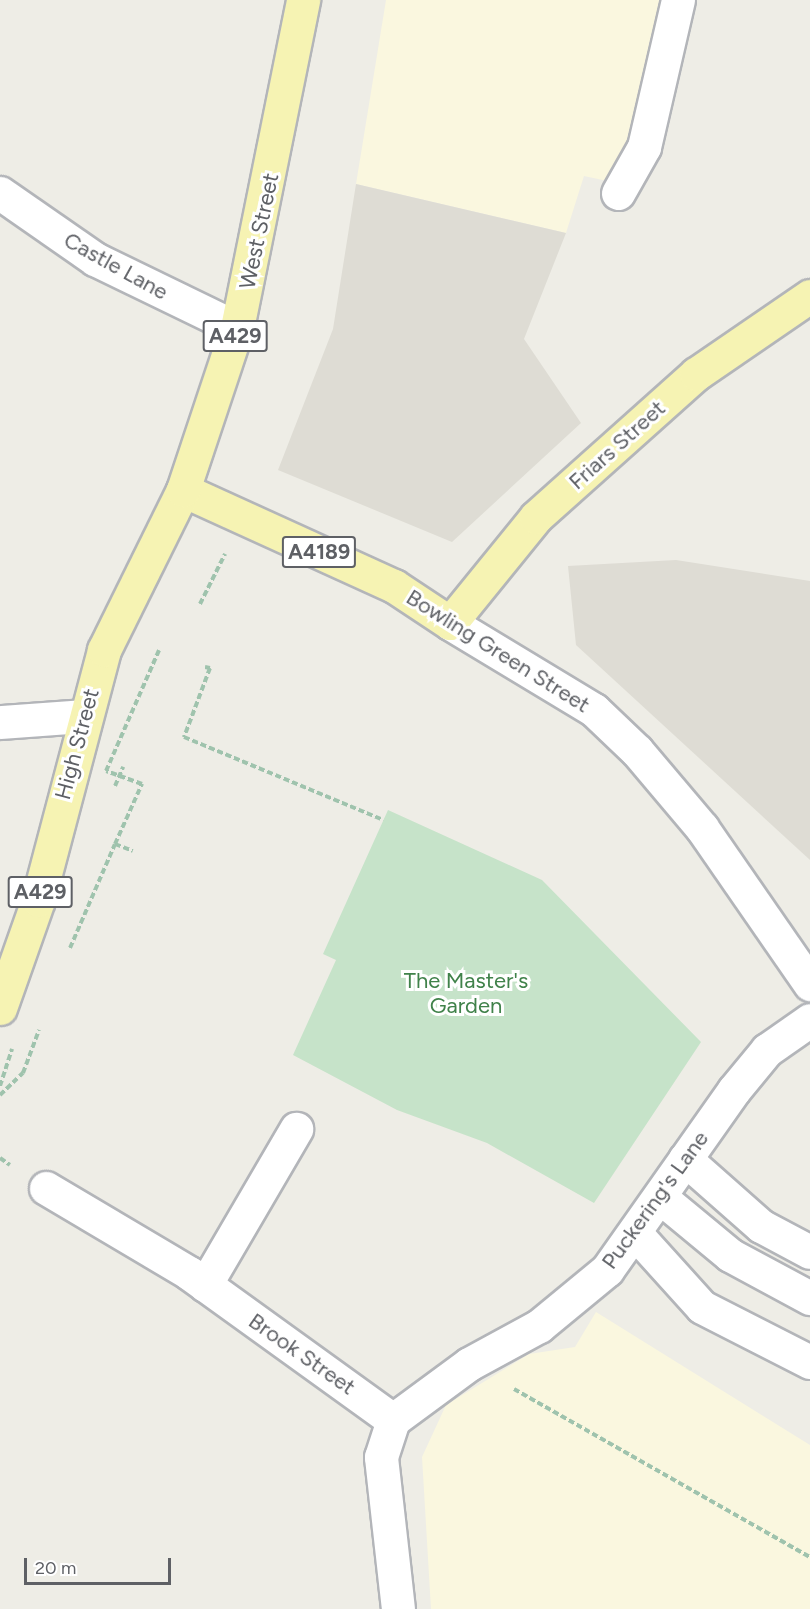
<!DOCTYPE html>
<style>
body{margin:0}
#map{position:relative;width:810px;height:1609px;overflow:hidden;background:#eeede6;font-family:Figtree,sans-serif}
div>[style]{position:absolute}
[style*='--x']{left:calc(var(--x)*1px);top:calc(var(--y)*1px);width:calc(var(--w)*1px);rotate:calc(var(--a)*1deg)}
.commercial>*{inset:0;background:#faf7df}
.education>*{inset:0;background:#dedcd4}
.green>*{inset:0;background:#c6e3c9}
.path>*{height:4px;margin-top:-2px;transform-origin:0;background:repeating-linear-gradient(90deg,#9fc3ad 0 6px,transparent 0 9px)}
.roads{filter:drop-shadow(2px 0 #b3b5b9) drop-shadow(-2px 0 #b3b5b9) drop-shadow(0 2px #b3b5b9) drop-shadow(0 -2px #b3b5b9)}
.minor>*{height:33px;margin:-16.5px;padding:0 16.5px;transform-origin:16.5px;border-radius:16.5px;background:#fff}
.major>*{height:33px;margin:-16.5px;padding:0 16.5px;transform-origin:16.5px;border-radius:16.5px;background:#f6f3b3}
.path-bridge>*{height:4px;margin-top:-2px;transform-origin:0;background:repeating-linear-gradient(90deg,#9fc3ad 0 6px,transparent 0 9px)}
span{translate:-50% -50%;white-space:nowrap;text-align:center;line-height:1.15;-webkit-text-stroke:6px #fff;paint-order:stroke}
.shield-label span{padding:2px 4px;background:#fff;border:2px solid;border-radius:4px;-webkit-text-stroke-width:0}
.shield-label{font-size:21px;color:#5e6065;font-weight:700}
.street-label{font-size:22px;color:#5e6065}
.park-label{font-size:22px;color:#40824a}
.scale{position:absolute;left:24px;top:1558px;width:147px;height:27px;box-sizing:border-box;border:3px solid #5e6065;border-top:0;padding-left:8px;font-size:18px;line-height:21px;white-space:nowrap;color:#5e6065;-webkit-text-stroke:4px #fff;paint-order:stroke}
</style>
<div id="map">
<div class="commercial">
<i style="clip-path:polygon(386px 0,693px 0,640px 188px,584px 176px,566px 233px,356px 184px)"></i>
<i style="clip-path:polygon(596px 1312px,810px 1445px,810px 1609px,431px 1609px,422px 1457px,446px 1405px,529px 1354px,575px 1347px)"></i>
</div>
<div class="education">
<i style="clip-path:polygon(356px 184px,566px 233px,524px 339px,581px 423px,452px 542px,278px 470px,333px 329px)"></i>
<i style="clip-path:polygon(676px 560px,810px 581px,810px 860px,576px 645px,568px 566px)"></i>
</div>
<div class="green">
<i style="clip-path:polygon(388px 810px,542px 880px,701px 1042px,594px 1203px,487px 1143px,397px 1110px,293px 1055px,336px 960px,323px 954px)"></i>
</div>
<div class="path">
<i style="--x:200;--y:604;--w:56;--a:-63.4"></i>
<i style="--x:205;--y:667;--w:5;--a:11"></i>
<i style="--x:210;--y:668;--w:74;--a:110.6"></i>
<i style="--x:184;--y:737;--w:216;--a:22.6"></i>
<i style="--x:115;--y:786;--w:21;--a:-67"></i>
<i style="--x:115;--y:844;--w:66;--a:-65.8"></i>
<i style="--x:70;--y:948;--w:113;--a:-66.6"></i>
<i style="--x:115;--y:844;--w:19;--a:21"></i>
<i style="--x:0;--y:1086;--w:39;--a:-72"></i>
<i style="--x:0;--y:1095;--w:32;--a:-44"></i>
<i style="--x:23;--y:1073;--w:46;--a:-69.6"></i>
<i style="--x:0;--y:1158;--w:12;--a:35"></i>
<i style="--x:514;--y:1389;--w:340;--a:29.6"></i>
</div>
<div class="roads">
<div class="minor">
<i style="--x:0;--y:193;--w:116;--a:34.8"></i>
<i style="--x:95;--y:259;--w:158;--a:25.9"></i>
<i style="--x:618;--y:193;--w:53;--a:-60.5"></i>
<i style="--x:644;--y:147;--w:151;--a:-77"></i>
<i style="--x:450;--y:623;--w:168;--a:31.1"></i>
<i style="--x:594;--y:710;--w:59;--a:43.6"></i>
<i style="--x:637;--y:751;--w:101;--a:49.8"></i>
<i style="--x:702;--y:828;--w:190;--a:55.3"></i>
<i style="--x:0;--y:722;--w:83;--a:-4.1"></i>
<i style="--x:685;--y:1159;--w:101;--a:41.4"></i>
<i style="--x:761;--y:1226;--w:55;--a:28"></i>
<i style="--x:46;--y:1188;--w:166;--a:30.7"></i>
<i style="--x:189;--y:1273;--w:251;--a:35.8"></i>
<i style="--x:660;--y:1197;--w:91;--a:39.6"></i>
<i style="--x:730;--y:1255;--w:91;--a:28.3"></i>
<i style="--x:636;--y:1234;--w:98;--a:47.9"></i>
<i style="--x:702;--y:1307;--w:121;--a:27"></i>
<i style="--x:205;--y:1285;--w:181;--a:-59.7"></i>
<i style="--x:398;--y:1609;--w:153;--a:-96.4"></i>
<i style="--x:381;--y:1457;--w:39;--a:-72"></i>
<i style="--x:393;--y:1420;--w:94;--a:-36.4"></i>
<i style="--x:469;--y:1364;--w:80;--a:-28.5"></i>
<i style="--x:539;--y:1326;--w:88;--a:-39.5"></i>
<i style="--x:607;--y:1270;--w:220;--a:-54.8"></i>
<i style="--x:734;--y:1090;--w:52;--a:-50.5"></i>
<i style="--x:767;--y:1050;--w:52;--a:-34.9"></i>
</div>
<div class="major">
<i style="--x:183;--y:490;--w:232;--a:24.5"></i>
<i style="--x:394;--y:586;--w:67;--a:33.5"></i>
<i style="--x:450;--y:623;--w:136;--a:-50.9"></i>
<i style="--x:536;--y:517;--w:215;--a:-41.8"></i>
<i style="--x:696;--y:374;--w:138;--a:-34.4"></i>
<i style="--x:0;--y:1008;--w:114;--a:-70.6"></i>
<i style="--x:38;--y:900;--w:259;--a:-75.2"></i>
<i style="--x:104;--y:650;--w:178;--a:-63.7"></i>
<i style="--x:183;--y:490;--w:171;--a:-71.6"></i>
<i style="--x:237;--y:328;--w:335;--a:-78.6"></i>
</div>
</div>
<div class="path-bridge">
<i style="--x:142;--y:784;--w:38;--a:-160"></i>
<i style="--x:106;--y:771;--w:132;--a:-66.3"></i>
</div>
<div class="shield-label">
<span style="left:235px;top:336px">A429</span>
<span style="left:319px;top:552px">A4189</span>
<span style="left:40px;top:892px">A429</span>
</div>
<div class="street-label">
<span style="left:259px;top:231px;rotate:-78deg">West Street</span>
<span style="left:116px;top:266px;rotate:29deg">Castle Lane</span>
<span style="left:617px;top:445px;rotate:-42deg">Friars Street</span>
<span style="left:498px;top:651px;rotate:32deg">Bowling Green Street</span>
<span style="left:77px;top:744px;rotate:-75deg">High Street</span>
<span style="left:655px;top:1200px;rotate:-54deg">Puckering's Lane</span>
<span style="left:302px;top:1354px;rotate:35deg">Brook Street</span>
</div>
<div class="park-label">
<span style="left:466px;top:993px">The Master's<br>Garden</span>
</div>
<div class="scale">20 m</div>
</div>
